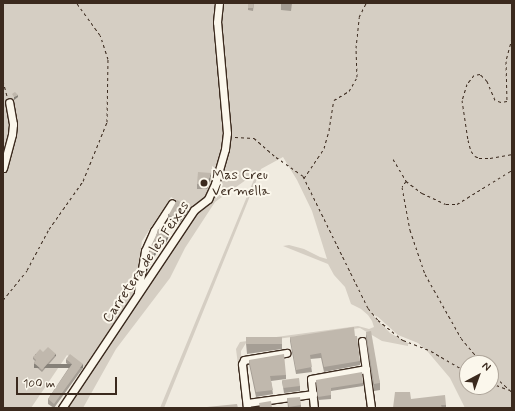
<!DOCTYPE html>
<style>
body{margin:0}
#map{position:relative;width:515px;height:411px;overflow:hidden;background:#f0ebe0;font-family:Mynerve,sans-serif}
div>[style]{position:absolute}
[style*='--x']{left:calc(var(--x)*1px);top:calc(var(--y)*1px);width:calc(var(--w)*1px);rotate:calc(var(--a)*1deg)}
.green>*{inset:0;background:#d5cec3}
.path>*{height:1px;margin-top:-0.5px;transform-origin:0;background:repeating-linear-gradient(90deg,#3b2a1e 0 3px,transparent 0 6px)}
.roads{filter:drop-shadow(1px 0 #3b2a1e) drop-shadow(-1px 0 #3b2a1e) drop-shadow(0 1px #3b2a1e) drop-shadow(0 -1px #3b2a1e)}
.street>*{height:7px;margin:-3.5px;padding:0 3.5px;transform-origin:3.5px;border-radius:3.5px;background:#fbf7ec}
.wall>*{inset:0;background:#a59e95}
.shaded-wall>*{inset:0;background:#868179;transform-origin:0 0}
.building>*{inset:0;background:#c0b8ad;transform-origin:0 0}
.dots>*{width:11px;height:11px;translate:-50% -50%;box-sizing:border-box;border:2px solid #fbf7ec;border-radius:50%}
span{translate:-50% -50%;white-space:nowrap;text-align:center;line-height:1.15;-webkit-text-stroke:4px #fbf7ec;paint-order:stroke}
.poi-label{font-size:14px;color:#3b2a1e}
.left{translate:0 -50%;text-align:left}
.street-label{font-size:14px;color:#3b2a1e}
.frame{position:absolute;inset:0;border:4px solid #3b2a1e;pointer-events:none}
.north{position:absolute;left:459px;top:355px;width:40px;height:40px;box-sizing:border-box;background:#fbf7ec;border:1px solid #aea59a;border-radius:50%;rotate:41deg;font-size:11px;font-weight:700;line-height:16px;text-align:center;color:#3b2a1e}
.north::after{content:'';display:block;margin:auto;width:14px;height:18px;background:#3b2a1e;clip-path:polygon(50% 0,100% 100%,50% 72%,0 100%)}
.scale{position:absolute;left:16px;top:377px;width:101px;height:18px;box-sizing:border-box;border:2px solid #3b2a1e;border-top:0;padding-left:5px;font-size:12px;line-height:14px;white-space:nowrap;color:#3b2a1e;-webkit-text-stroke:3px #fbf7ec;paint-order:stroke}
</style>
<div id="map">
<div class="green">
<i style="clip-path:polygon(evenodd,3px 3px,512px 3px,512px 407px,465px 408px,450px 378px,428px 352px,418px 343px,398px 335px,378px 317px,372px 314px,390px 333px,408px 343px,408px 346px,382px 341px,360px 328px,246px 343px,241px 351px,242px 397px,236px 349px,240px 342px,358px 326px,369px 329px,374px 327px,372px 321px,368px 315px,361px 309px,351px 304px,345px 287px,334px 275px,328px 264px,283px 246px,289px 245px,304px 249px,320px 257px,327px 259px,312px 211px,297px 180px,283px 157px,261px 169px,164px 408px,160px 408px,257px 172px,215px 202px,185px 248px,170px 278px,116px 349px,83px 408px,64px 408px,194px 212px,171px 197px,142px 241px,135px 292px,84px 367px,67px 355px,31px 408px,3px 408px,3px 3px,467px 363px,491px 363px,491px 387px,467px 387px,467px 363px)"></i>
</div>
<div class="path">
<i style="--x:512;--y:38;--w:24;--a:105"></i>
<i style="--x:506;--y:61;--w:40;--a:88.6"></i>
<i style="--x:507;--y:101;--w:6;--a:171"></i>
<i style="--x:501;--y:102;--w:6;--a:-162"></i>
<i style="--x:495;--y:100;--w:21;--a:-113"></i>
<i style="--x:487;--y:81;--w:10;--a:-135"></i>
<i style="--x:480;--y:74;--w:6;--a:171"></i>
<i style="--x:474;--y:75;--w:11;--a:128"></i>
<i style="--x:467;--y:84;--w:17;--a:107"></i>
<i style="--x:462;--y:100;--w:40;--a:81.5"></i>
<i style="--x:468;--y:140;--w:11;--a:75"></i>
<i style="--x:471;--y:151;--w:6;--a:51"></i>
<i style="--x:475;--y:156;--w:4;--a:27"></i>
<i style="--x:479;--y:158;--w:11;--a:0"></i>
<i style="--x:490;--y:158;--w:22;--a:-10"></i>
<i style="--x:3;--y:81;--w:16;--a:75"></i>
<i style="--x:235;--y:137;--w:19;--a:3"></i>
<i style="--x:254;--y:138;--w:29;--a:41"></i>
<i style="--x:276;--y:157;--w:33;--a:35"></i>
<i style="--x:303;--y:176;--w:147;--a:63.8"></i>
<i style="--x:368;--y:308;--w:16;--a:50"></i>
<i style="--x:378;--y:320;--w:32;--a:39"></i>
<i style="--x:403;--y:340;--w:30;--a:21"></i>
<i style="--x:431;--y:351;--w:42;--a:30.3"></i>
<i style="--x:393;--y:159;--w:26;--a:59"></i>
<i style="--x:406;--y:181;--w:7;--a:124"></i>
<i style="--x:402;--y:187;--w:44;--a:79.5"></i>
<i style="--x:410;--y:230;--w:46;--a:71.2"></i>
<i style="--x:425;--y:274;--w:73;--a:60.6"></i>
<i style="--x:461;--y:338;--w:33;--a:50"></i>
<i style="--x:304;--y:178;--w:36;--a:-56"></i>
<i style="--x:324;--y:148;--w:19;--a:-74"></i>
<i style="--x:329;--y:130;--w:30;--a:-81"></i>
<i style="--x:334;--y:100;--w:17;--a:-31"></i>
<i style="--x:349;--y:91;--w:16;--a:-60"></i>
<i style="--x:357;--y:77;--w:29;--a:-92"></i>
<i style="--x:356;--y:48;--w:31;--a:-84"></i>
<i style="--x:359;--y:17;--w:16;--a:-63"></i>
<i style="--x:406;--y:181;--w:20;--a:37"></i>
<i style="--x:422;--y:193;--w:26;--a:25"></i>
<i style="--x:446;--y:204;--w:11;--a:0"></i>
<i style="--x:457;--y:204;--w:65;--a:-31.7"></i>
<i style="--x:3;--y:300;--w:38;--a:-51"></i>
<i style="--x:27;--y:270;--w:47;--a:-61.8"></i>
<i style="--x:49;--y:229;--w:59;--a:-54.7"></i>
<i style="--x:83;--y:181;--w:64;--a:-67.9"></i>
<i style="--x:107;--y:122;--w:63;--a:-89.1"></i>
<i style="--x:108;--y:59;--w:25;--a:-108"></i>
<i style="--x:100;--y:35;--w:39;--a:-126"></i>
<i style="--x:491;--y:373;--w:27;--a:42"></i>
<i style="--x:491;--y:383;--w:19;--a:21"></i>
</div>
<div class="roads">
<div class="street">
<i style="--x:3;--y:168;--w:35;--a:-75"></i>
<i style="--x:12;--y:134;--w:10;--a:-84"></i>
<i style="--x:13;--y:124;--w:22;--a:-100"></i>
<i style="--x:138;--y:292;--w:42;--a:-80.3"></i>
<i style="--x:145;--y:251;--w:22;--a:-66"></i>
<i style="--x:154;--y:231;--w:33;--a:-57"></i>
<i style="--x:362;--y:341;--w:68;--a:82.3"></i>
<i style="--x:247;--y:403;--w:67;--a:-7.8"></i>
<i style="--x:62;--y:408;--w:238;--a:-56.3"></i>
<i style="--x:194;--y:210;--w:18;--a:-38"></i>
<i style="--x:208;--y:199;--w:17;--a:-65"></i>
<i style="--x:215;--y:184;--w:36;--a:-74"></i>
<i style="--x:225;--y:149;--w:16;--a:-83"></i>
<i style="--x:227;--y:133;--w:111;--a:-95.1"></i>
<i style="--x:217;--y:22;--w:19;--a:-84"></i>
<i style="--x:247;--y:408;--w:44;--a:-96.5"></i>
<i style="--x:242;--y:364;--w:4;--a:-63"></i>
<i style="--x:244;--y:360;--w:43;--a:-9.5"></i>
<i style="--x:314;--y:408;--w:29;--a:-96"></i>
<i style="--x:311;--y:379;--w:56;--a:-10.3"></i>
</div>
</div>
<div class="wall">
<i style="clip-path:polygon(248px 3px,254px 3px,253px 11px,248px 10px)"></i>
<i style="clip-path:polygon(281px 3px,292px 3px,291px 11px,281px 10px)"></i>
<i style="clip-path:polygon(211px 177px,207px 189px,197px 189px,197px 184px)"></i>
<i style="clip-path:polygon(188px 211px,178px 225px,168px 218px,168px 214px)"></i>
<i style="clip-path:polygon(158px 229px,169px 236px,165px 245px,161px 244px,147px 271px)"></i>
<i style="clip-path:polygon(366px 332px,380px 383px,380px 390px,374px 391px,366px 338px)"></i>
<i style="clip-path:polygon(290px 337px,360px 361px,360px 365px,324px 372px,321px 358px,310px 359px,312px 372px,296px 374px,290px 341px)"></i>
<i style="clip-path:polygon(246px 343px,282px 344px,282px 349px,247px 354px)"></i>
<i style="clip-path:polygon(43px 352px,56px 356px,42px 372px,34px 365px,34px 363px,35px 361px,33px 359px,33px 357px)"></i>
<i style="clip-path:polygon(66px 359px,83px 368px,54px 408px,48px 404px,48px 399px,70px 366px,66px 363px)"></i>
<i style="clip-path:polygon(249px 360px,286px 375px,286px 379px,271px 381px,273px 394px,256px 397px,249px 364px)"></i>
<i style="clip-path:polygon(316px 380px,363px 383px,363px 386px,331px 391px,331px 399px,318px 400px)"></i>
<i style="clip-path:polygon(282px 381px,300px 386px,300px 391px,284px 393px)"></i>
<i style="clip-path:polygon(287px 398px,301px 405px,301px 408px,288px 408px)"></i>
<i style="clip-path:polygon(411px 399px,446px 405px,446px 408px,393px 408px)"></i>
</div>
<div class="shaded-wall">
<i style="clip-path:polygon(18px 95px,18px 97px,14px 100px,14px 97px)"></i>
<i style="clip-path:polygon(211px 173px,211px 177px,207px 189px,207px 185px)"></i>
<i style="clip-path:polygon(188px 206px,188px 211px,178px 225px,178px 221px)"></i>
<i style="clip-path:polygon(169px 232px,169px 236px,165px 245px,165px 241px)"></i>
<i style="clip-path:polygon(161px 239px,161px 244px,147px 271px,147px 267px)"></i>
<i style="left:56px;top:354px;width:2px;height:21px;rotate:90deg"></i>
<i style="left:83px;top:364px;width:4px;height:49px;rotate:90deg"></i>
</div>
<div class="building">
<i style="clip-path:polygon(248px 3px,254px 3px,253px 8px,248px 8px)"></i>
<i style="clip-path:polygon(15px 92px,18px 95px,14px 97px,12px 94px)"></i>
<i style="clip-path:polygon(198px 172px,211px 173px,207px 185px,197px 184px)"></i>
<i style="left:177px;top:200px;width:13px;height:17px;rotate:29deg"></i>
<i style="clip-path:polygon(160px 227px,169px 232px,165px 241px,161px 239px,147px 267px,150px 248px)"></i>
<i style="clip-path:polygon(354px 327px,355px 336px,357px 336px,360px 361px,324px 367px,321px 353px,310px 355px,312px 367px,296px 370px,290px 337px)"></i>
<i style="clip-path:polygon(371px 331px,380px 383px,374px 384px,366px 332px)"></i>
<i style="left:282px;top:337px;width:7px;height:36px;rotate:90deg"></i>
<i style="clip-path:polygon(48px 347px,56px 354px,42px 370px,34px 363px,36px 360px,33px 357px,40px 349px,43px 352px)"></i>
<i style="clip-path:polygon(70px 354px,83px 364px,54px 404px,48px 399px,72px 364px,66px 359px)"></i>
<i style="clip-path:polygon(284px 354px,286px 375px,270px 376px,273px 390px,256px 392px,249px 360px)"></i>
<i style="clip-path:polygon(362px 372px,363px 383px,331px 388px,331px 395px,318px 397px,316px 380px)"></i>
<i style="left:299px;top:378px;width:8px;height:17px;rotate:83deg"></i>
<i style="clip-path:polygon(395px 392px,410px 392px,411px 399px,445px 395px,446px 405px,441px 405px,442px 408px,426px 408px,426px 407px,414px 408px,393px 408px)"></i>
<i style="clip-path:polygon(300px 397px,301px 405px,289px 407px,287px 398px)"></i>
<i style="clip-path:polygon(271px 401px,272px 408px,260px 408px,259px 403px)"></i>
<i style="clip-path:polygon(237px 404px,238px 408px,197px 408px)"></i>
<i style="clip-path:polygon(377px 407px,389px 408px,376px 408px)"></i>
</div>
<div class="dots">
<i style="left:204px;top:183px;background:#3b2a1e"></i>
</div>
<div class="poi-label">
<span class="left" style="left:212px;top:183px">Mas Creu<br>Vermella</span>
</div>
<div class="street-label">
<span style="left:146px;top:262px;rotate:-56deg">Carretera de les Feixes</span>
</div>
<div class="frame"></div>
<div class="north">N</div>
<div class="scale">100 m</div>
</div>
